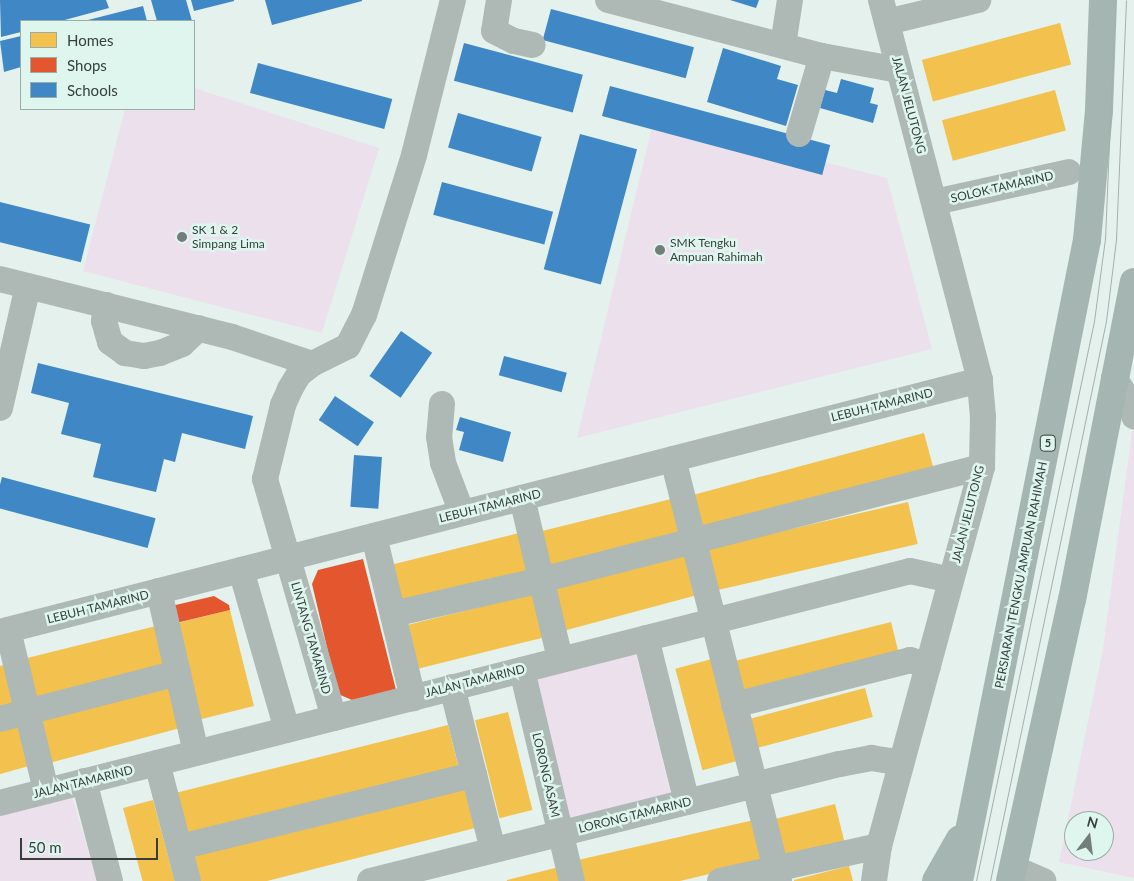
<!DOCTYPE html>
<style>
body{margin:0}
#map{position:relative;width:1134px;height:881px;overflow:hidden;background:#e4f1ed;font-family:Lato,sans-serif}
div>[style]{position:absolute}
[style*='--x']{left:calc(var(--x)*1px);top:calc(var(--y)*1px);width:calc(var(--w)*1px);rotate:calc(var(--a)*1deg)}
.green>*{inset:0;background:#ece0ec;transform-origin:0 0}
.homes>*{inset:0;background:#f2c14e;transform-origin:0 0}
.shops>*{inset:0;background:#e4572e}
.schools>*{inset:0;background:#3f88c5;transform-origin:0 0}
.minor>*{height:26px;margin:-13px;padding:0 13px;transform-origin:13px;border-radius:13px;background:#aeb8b5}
.highway>*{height:28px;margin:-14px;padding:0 14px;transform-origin:14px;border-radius:14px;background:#a5b5b1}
.tram>*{height:1px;margin:-0.5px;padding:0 0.5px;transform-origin:0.5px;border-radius:0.5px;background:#a5b0ac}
.dots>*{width:14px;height:14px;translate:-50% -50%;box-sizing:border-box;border:2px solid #dff6ee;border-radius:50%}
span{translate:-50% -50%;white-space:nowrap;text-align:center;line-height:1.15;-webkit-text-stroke:5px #dff6ee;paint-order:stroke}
.shield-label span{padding:1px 4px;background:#dff6ee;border:1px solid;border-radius:4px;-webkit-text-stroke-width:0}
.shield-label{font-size:11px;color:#363f3c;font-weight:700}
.street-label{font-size:12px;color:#363f3c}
.poi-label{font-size:12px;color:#363f3c}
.left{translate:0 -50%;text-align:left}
.legend{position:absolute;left:20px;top:20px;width:175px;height:90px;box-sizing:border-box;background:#dff6ee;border:1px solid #9bada7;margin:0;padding:6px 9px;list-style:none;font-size:15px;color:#363f3c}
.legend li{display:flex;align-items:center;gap:10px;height:25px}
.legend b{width:25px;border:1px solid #9bada7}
.north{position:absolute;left:1064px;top:811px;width:50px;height:50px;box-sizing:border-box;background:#dff6ee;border:1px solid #9bada7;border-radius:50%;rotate:15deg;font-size:14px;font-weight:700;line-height:20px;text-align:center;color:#363f3c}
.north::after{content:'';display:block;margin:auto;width:18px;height:22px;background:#737d7a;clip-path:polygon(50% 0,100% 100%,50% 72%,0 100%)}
.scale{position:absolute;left:20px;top:838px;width:138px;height:22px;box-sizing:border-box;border:2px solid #363f3c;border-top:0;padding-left:6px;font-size:15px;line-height:18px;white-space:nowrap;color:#363f3c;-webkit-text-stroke:4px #dff6ee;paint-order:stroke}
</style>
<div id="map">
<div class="green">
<i style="clip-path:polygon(194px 88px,379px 148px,322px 333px,83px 271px,125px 109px,194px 109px)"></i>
<i style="clip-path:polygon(654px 119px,887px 178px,932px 349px,577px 438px)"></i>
<i style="clip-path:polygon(evenodd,1134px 417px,1134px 878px,1059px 862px,1103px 649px,1134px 417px,1074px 821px,1104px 821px,1104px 851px,1074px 851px,1074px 821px)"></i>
<i style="left:635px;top:650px;width:151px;height:107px;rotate:76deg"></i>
<i style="clip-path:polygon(72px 796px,97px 881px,0 881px,0 814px)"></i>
</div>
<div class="homes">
<i style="left:1060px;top:23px;width:43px;height:143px;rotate:75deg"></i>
<i style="left:1055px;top:90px;width:42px;height:117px;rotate:75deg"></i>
<i style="left:924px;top:433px;width:43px;height:242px;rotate:75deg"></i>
<i style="left:675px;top:498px;width:40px;height:143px;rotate:76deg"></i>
<i style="left:908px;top:502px;width:43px;height:211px;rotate:77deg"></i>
<i style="left:523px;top:532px;width:40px;height:145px;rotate:76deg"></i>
<i style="left:688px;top:553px;width:43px;height:142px;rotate:75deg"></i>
<i style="left:536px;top:593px;width:45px;height:142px;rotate:76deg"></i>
<i style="left:230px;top:610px;width:99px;height:60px;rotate:76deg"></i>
<i style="left:891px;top:622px;width:30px;height:162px;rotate:76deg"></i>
<i style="left:156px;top:626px;width:42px;height:142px;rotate:76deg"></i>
<i style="left:712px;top:659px;width:105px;height:38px;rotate:75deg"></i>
<i style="clip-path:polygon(4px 665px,14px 706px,0 709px,0 666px)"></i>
<i style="left:170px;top:682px;width:47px;height:142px;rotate:75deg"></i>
<i style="left:865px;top:688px;width:30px;height:119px;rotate:75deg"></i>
<i style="left:508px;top:712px;width:101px;height:34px;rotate:76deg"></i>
<i style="clip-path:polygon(17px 722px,29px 766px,0 774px,0 727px)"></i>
<i style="left:448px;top:725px;width:45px;height:284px;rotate:76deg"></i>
<i style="clip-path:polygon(463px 783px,475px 828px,267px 881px,196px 881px,189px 852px)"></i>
<i style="left:153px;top:800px;width:84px;height:31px;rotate:75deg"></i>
<i style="left:835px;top:804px;width:38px;height:66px;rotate:76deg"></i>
<i style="clip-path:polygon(754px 820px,764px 861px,680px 881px,583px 881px,578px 860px)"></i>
<i style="clip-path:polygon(563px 866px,567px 881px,507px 881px,507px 880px)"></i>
<i style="clip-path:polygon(849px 866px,853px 881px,794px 881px,794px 880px)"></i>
</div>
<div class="shops">
<i style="clip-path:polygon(363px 559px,396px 690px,352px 700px,338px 694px,312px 584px,318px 570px)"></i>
<i style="clip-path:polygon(214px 596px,229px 605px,230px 610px,172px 624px,167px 607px)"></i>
</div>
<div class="schools">
<i style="clip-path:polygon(0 0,106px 0,109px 8px,61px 21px,21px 21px,21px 32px,1px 37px)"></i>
<i style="clip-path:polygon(151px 0,186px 0,192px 21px,157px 21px)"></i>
<i style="clip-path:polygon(191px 0,234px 0,234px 1px,194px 11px)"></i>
<i style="clip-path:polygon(265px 0,362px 0,362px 1px,272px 25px)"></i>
<i style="clip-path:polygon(730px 0,759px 0,756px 8px)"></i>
<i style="clip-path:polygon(143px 6px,147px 21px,84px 21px)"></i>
<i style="left:551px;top:9px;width:148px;height:32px;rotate:15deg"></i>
<i style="clip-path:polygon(21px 36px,21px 67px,4px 72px,0 41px)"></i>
<i style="left:464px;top:43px;width:123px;height:39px;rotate:15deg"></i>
<i style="clip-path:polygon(723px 48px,781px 66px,777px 79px,798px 85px,786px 126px,707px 102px)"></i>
<i style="left:258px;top:63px;width:139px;height:31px;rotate:15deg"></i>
<i style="clip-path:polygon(841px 79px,874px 88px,870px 103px,878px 105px,873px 123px,820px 108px,825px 90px,837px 93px)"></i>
<i style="left:610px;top:86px;width:228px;height:31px;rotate:15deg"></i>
<i style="left:458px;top:113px;width:87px;height:36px;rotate:16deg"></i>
<i style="left:580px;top:134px;width:59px;height:140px;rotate:15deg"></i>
<i style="left:442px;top:182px;width:115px;height:34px;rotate:15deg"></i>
<i style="left:0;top:202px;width:93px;height:39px;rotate:14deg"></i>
<i style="left:401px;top:331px;width:38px;height:55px;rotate:35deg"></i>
<i style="left:504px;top:356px;width:65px;height:20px;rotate:15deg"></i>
<i style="clip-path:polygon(38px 363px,253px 416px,245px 449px,182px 433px,175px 462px,164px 459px,156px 492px,93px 477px,101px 444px,61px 434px,69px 403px,31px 393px)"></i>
<i style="left:335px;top:396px;width:47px;height:29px;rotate:34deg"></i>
<i style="clip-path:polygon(460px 417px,511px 432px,503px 462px,459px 450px,464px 432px,456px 430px)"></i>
<i style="left:354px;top:455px;width:28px;height:52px;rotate:4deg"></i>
<i style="left:2px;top:477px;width:159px;height:31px;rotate:15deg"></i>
</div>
<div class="minor">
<i style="--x:499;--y:0;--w:31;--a:99"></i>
<i style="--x:494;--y:31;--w:22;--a:27"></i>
<i style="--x:514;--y:41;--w:19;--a:12"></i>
<i style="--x:608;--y:0;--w:221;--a:14.7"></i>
<i style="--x:822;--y:56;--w:78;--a:10.3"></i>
<i style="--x:887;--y:22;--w:94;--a:-13.6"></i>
<i style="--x:783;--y:45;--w:46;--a:-81.2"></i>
<i style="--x:799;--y:134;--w:81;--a:-73.6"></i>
<i style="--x:935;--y:202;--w:137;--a:-12.6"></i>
<i style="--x:0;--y:279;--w:239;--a:14"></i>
<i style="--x:232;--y:337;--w:84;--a:18.6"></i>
<i style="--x:106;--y:305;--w:16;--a:97"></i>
<i style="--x:104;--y:321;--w:22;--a:74"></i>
<i style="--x:110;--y:342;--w:19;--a:36"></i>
<i style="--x:125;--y:353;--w:19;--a:9"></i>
<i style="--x:144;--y:356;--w:16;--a:-11"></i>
<i style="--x:160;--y:353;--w:24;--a:-22"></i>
<i style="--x:182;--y:344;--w:23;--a:-43"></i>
<i style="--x:1114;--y:378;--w:29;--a:56"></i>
<i style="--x:1130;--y:402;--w:15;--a:74"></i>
<i style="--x:442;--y:404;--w:33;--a:95"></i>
<i style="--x:439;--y:437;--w:26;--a:81"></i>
<i style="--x:443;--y:463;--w:53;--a:69.2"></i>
<i style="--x:0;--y:408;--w:125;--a:-77.1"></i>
<i style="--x:673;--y:459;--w:435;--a:75.9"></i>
<i style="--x:522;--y:498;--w:165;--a:76.7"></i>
<i style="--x:374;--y:536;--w:167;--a:76.5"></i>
<i style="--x:241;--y:570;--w:166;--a:73.9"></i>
<i style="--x:159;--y:591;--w:166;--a:77.1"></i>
<i style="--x:393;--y:614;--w:152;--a:-12.9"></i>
<i style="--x:541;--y:580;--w:455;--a:-14.4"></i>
<i style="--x:8;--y:630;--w:165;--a:76.7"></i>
<i style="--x:0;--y:632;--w:1012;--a:-14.42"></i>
<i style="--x:646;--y:638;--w:169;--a:76"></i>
<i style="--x:522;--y:670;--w:217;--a:76.7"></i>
<i style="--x:452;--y:687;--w:168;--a:75.9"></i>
<i style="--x:734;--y:705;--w:182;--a:-14.3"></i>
<i style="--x:910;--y:660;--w:19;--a:18"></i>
<i style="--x:334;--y:718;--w:249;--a:-106.1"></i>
<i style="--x:265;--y:479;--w:76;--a:-76.3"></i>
<i style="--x:283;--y:405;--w:17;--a:-66"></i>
<i style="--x:290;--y:389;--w:17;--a:-59"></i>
<i style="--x:299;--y:374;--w:16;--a:-38"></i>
<i style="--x:312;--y:364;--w:40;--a:-26.6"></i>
<i style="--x:348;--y:346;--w:35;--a:-63"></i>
<i style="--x:364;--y:315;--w:168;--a:-72.6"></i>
<i style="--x:414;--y:155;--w:160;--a:-75.9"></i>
<i style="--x:0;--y:719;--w:184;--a:-14.5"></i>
<i style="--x:157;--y:763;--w:122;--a:75.3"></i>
<i style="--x:84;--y:781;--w:103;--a:75.4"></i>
<i style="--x:0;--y:803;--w:939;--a:-14.3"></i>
<i style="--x:910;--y:571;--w:42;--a:12.4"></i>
<i style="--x:180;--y:847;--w:303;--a:-13.8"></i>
<i style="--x:1013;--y:868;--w:33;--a:23"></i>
<i style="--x:370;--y:881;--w:484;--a:-14"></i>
<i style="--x:840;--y:764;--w:32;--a:-11"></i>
<i style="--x:871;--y:758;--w:30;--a:9"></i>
<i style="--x:720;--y:881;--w:163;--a:-12.4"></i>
<i style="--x:874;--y:881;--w:35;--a:-82"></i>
<i style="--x:879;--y:846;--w:393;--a:-74.8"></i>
<i style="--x:982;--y:467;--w:50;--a:-88.9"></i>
<i style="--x:983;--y:417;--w:37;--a:-95"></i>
<i style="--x:980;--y:380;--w:393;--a:-104.6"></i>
</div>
<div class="highway">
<i style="--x:936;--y:881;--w:48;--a:-60.3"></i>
<i style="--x:959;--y:881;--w:654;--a:-78.71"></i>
<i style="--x:1087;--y:240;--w:131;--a:-84.7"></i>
<i style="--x:1099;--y:110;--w:110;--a:-87.9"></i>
<i style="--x:1010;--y:881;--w:288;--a:-77.6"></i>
<i style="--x:1072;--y:600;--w:324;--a:-79"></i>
</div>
<div class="tram">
<i style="--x:976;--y:881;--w:572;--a:-78.1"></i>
<i style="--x:1094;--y:321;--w:83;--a:-82.4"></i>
<i style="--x:1105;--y:239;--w:239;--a:-87.6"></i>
<i style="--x:990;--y:881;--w:572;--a:-78.3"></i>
<i style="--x:1106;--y:321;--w:83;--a:-83"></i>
<i style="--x:1116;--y:239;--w:239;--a:-87.6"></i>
</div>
<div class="dots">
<i style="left:182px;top:237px;background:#737d7a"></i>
<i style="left:660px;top:250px;background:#737d7a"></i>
</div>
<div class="shield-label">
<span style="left:1048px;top:443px">5</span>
</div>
<div class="street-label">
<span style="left:909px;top:105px;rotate:75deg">JALAN JELUTONG</span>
<span style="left:1002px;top:187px;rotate:-13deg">SOLOK TAMARIND</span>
<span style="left:882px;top:405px;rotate:-14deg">LEBUH TAMARIND</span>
<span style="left:490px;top:506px;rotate:-14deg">LEBUH TAMARIND</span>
<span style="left:968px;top:514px;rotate:-76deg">JALAN JELUTONG</span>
<span style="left:1021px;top:575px;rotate:-79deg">PERSIARAN TENGKU AMPUAN RAHIMAH</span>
<span style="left:98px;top:607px;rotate:-14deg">LEBUH TAMARIND</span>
<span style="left:311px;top:638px;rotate:74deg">LINTANG TAMARIND</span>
<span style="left:475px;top:681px;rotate:-14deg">JALAN TAMARIND</span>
<span style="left:546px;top:775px;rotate:77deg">LORONG ASAM</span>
<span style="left:83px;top:782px;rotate:-14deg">JALAN TAMARIND</span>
<span style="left:635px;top:815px;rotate:-14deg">LORONG TAMARIND</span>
</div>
<div class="poi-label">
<span class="left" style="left:192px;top:237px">SK 1 &amp; 2<br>Simpang Lima</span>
<span class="left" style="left:670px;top:250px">SMK Tengku<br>Ampuan Rahimah</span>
</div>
<ul class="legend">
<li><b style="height:14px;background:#f2c14e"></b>Homes</li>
<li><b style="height:14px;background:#e4572e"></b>Shops</li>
<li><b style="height:14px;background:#3f88c5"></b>Schools</li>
</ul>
<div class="north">N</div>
<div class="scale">50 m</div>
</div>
